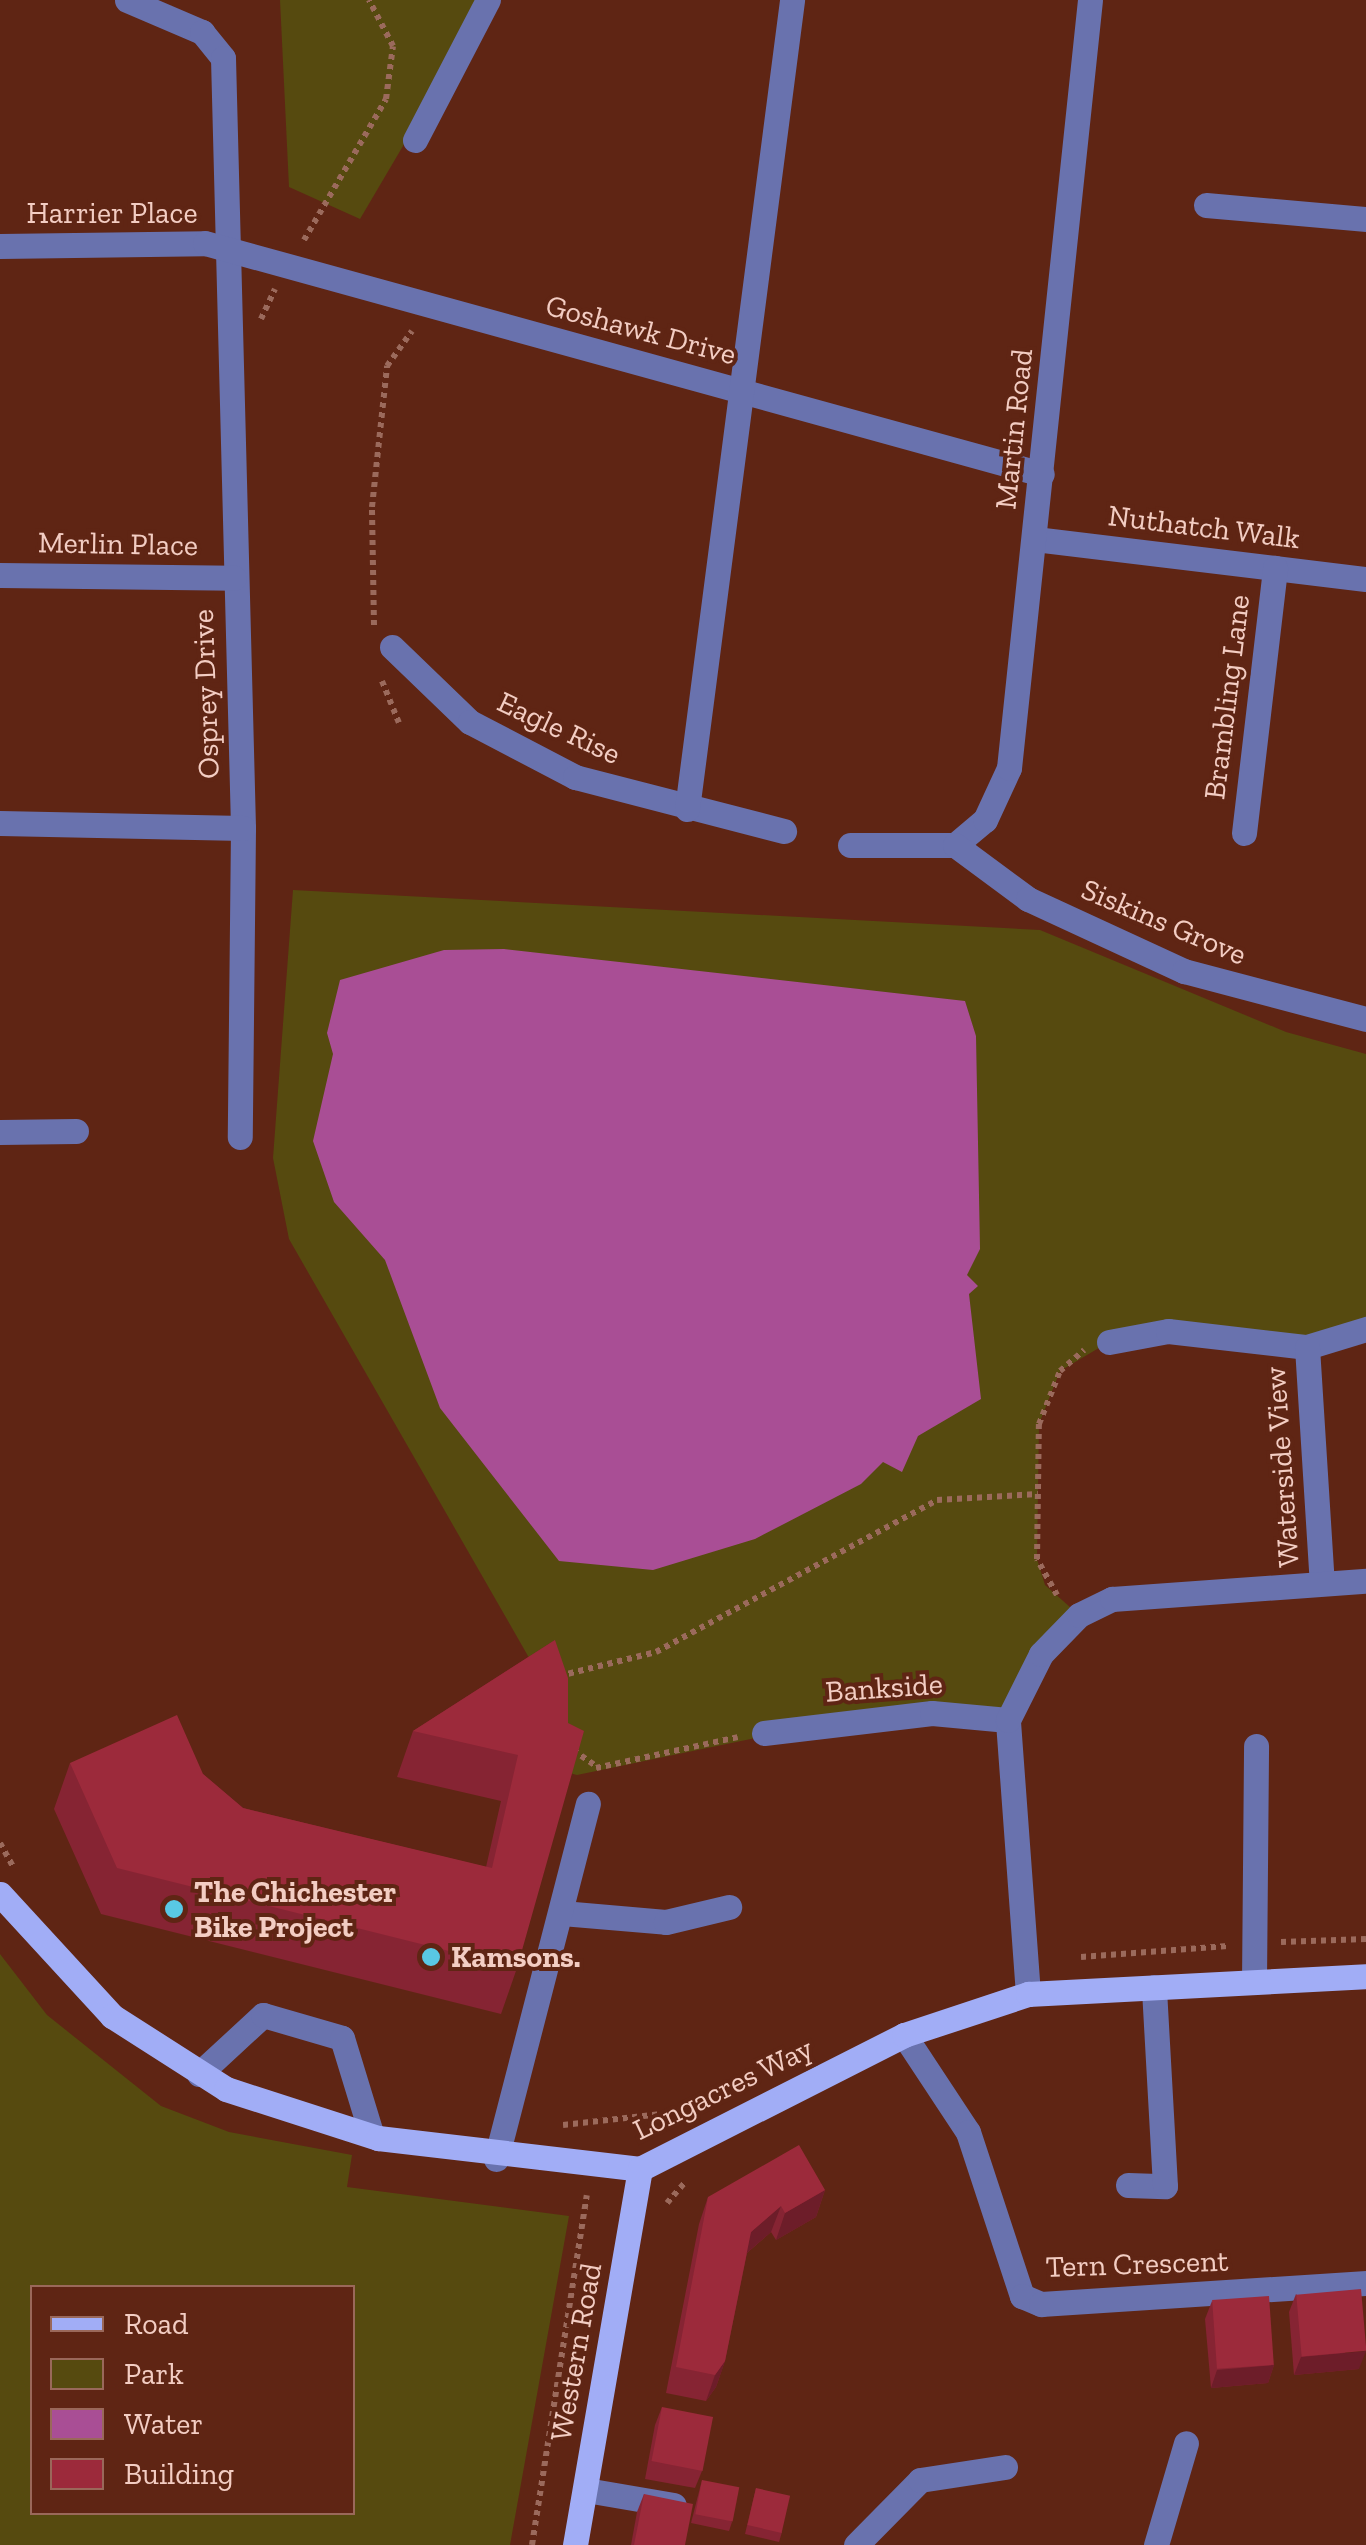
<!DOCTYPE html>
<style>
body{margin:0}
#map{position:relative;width:1366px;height:2545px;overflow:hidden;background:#5f2514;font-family:"Zilla Slab",serif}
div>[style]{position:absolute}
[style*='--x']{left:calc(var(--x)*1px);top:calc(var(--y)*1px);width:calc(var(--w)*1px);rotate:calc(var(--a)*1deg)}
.green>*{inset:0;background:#564a0f}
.water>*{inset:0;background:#a94e95}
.path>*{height:6px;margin-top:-3px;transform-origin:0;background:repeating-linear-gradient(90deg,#9b6a5c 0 5px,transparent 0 10px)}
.minor>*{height:25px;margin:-12.5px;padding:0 12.5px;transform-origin:12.5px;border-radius:12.5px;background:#6972ae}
.major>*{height:25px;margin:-12.5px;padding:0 12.5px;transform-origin:12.5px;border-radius:12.5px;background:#a1adf6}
.wall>*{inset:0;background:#862433}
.shaded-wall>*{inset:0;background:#6d1d29}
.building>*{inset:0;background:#9c2a3b;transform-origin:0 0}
.dots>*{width:28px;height:28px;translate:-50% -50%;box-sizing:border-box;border:5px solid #5f2514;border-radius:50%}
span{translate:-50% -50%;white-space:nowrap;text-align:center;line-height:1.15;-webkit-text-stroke:8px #5f2514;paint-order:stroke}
.street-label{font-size:30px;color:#f3cdc3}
.poi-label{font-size:30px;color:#f3cdc3;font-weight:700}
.left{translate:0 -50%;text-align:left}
.legend{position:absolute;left:30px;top:2285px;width:325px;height:230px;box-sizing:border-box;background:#5f2514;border:2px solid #9a685a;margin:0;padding:12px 18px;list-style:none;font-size:30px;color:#f3cdc3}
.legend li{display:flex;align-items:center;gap:20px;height:50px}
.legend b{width:50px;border:2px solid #9a685a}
</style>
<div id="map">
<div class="green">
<i style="clip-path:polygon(280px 0,489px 0,360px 219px,289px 187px)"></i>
<i style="clip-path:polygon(293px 890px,1040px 930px,1286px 1032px,1366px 1054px,1366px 1329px,1307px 1347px,1229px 1335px,1109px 1342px,1060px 1371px,1039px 1424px,1037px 1559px,1045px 1585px,1079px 1615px,1008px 1720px,833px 1722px,577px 1775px,551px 1768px,551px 1724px,528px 1656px,289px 1239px,273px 1158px)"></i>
<i style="clip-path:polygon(evenodd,0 1954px,47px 2015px,161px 2106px,229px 2132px,352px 2155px,347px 2187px,569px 2216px,510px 2545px,0 2545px,0 1954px,32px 2288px,352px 2288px,352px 2512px,32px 2512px,32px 2288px)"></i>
</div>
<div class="water">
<i style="clip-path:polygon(504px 949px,965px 1001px,976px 1036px,980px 1249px,967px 1275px,978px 1286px,969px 1294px,981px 1399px,918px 1436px,902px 1472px,883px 1462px,861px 1484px,755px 1539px,653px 1570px,559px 1561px,440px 1408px,385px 1260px,334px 1202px,313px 1141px,333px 1054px,327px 1033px,340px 980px,444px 950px)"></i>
</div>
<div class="path">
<i style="--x:304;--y:240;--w:163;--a:-59.8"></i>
<i style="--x:386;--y:99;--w:53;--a:-82.5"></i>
<i style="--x:393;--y:46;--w:52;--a:-117.6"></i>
<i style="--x:261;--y:319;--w:33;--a:-65"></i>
<i style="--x:374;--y:625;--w:118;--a:-91"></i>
<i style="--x:372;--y:507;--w:142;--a:-83.9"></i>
<i style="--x:387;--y:366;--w:43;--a:-54.5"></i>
<i style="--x:382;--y:681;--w:45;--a:68"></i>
<i style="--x:1057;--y:1595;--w:41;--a:-119.1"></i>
<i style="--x:1037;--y:1559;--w:135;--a:-89.2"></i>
<i style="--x:1039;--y:1424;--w:57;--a:-68.4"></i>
<i style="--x:1060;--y:1371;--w:32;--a:-41"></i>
<i style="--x:559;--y:1676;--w:100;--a:-13.9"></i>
<i style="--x:656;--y:1652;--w:319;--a:-28.4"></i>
<i style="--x:937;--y:1500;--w:101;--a:-3.4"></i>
<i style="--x:573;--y:1750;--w:28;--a:35"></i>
<i style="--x:596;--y:1768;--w:145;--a:-12.3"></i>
<i style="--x:0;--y:1843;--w:29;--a:61"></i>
<i style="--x:1281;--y:1942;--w:85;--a:-2"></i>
<i style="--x:1081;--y:1957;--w:147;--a:-4.3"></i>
<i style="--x:563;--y:2125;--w:117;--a:-6.4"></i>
<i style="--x:667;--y:2203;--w:28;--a:-49"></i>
<i style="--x:532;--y:2545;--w:354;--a:-81.1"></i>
</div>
<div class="minor">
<i style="--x:127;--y:0;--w:82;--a:23.1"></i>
<i style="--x:202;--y:32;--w:33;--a:51"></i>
<i style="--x:223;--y:58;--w:770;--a:88.51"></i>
<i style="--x:243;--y:828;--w:309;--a:90.6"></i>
<i style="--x:415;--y:140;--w:158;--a:-62.5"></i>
<i style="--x:1206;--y:205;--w:161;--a:5"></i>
<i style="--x:0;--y:246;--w:205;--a:-0.8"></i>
<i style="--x:205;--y:243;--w:868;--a:15.43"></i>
<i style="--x:1035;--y:539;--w:333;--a:6.9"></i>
<i style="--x:0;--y:575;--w:234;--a:0.7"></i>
<i style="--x:392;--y:647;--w:108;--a:43.9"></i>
<i style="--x:470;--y:722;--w:119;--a:27.6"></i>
<i style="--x:575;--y:777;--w:216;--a:14.5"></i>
<i style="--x:687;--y:809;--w:816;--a:-82.6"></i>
<i style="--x:0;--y:823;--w:243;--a:1.2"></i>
<i style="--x:1244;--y:833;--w:267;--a:-83.3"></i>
<i style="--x:850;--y:845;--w:105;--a:0"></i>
<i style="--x:955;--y:845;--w:39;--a:-40"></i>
<i style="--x:985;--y:820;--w:57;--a:-65.2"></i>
<i style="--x:1009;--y:768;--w:772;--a:-83.98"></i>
<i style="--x:955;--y:845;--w:91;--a:36.5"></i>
<i style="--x:1028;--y:899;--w:172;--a:24.8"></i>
<i style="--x:1184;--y:971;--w:188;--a:14.8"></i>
<i style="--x:0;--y:1132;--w:76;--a:-0.8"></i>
<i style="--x:1109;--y:1342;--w:60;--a:-10.6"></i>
<i style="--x:1168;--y:1331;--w:140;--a:6.6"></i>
<i style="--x:1307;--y:1347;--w:62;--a:-17"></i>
<i style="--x:1307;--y:1347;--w:236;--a:86.4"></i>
<i style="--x:764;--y:1733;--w:169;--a:-6.8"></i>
<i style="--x:932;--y:1713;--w:76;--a:5.3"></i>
<i style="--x:562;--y:1913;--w:104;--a:4.9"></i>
<i style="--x:666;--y:1922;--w:65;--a:-13.4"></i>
<i style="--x:1254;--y:1982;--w:236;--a:-89.5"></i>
<i style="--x:1028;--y:1994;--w:275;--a:-94.2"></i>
<i style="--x:1008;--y:1720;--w:74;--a:-63.4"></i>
<i style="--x:1041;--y:1654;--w:54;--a:-45.7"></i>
<i style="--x:1079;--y:1615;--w:37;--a:-26"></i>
<i style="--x:1112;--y:1599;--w:255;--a:-4.1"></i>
<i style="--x:904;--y:2035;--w:116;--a:56.6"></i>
<i style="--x:968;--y:2132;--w:173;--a:71.8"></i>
<i style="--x:1022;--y:2296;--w:21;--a:23"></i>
<i style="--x:1041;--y:2304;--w:326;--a:-3.7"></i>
<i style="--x:199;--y:2074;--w:87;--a:-42.7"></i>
<i style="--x:263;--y:2015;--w:82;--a:16.2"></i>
<i style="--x:342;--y:2038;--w:102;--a:73"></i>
<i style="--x:496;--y:2159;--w:367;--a:-75.5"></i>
<i style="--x:1128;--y:2185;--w:37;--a:2"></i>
<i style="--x:1165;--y:2186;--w:199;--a:-93.2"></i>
<i style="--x:586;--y:2490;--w:89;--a:9.7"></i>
<i style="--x:856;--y:2545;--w:91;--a:-45.4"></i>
<i style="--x:920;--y:2480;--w:86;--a:-8.7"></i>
<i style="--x:1156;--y:2545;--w:106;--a:-73.6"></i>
</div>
<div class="major">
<i style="--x:0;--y:1894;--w:166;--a:47.4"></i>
<i style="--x:112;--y:2016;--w:135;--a:32.6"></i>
<i style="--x:226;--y:2089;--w:160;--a:17.9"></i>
<i style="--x:378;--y:2138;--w:264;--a:6.7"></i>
<i style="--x:640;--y:2169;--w:296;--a:-26.9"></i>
<i style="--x:904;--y:2035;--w:131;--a:-18.3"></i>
<i style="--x:1028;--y:1994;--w:338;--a:-3"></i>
<i style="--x:575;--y:2545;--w:382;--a:-80.2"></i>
</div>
<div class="wall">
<i style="clip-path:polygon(555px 1640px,517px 1968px,501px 2014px,101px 1914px,54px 1809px,70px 1763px,203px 1774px,243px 1808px,486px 1867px,501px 1801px,397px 1777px,413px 1731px)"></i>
<i style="clip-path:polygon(825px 2190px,816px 2217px,776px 2240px,771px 2232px,747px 2253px,725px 2361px,716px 2387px,706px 2401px,666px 2393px,699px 2224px,708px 2197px)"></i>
<i style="clip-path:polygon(1296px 2294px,1359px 2369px,1294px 2375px,1289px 2312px)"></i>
<i style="clip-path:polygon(1212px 2301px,1274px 2365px,1268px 2383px,1211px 2388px,1205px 2319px)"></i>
<i style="clip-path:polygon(662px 2407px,702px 2471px,695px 2488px,645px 2479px,655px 2425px)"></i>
<i style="clip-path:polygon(702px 2480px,732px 2522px,729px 2531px,691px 2523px)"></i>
<i style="clip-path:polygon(756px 2488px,782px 2532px,779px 2542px,745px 2534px)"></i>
<i style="clip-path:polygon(644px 2494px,685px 2545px,631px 2545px,637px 2512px)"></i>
</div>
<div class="shaded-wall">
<i style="clip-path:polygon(825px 2190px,816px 2217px,776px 2240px,785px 2213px)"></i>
<i style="clip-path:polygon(781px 2206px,771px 2232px,741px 2258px,751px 2232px)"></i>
<i style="clip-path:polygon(1366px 2351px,1359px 2369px,1294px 2375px,1301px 2357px)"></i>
<i style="clip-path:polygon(725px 2361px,716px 2387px,706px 2401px,715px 2375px)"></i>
<i style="clip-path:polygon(1274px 2365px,1268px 2383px,1211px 2388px,1217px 2370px)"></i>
</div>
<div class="building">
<i style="clip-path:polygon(555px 1640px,568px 1678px,568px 1723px,584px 1731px,517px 1968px,117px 1868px,70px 1763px,177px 1715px,203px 1774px,243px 1808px,492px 1868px,518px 1755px,413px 1731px)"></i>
<i style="clip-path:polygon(799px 2145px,825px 2190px,785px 2213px,781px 2206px,751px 2232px,725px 2361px,715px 2375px,676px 2367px,708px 2197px)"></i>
<i style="left:1361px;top:2289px;width:62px;height:65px;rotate:85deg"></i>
<i style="left:1269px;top:2296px;width:69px;height:57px;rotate:86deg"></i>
<i style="left:662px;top:2407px;width:52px;height:55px;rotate:11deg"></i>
<i style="left:702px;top:2480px;width:38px;height:35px;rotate:11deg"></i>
<i style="left:756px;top:2488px;width:35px;height:38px;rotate:13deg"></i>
<i style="clip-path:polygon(644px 2494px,693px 2504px,685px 2545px,634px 2545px)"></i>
</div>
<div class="dots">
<i style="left:174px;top:1909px;background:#59c8e4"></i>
<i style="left:431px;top:1957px;background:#59c8e4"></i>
</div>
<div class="street-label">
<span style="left:112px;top:213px">Harrier Place</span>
<span style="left:641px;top:330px;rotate:15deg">Goshawk Drive</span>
<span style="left:1014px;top:429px;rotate:-84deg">Martin Road</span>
<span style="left:1204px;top:527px;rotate:7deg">Nuthatch Walk</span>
<span style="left:118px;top:544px;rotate:1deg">Merlin Place</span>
<span style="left:206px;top:694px;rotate:-92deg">Osprey Drive</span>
<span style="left:1227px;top:697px;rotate:-83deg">Brambling Lane</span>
<span style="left:559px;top:728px;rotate:25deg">Eagle Rise</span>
<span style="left:1164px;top:922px;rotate:23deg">Siskins Grove</span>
<span style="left:1282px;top:1467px;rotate:-94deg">Waterside View</span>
<span style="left:884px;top:1688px;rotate:-4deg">Bankside</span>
<span style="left:723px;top:2089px;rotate:-26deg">Longacres Way</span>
<span style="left:1137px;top:2264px;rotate:-2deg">Tern Crescent</span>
<span style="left:576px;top:2352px;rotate:-80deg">Western Road</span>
</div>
<div class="poi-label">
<span class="left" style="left:194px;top:1909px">The Chichester<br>Bike Project</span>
<span class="left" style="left:451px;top:1957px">Kamsons.</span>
</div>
<ul class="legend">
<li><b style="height:12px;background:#a1adf6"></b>Road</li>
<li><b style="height:28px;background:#564a0f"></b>Park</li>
<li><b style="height:28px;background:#a94e95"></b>Water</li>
<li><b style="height:28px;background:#9c2a3b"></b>Building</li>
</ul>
</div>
